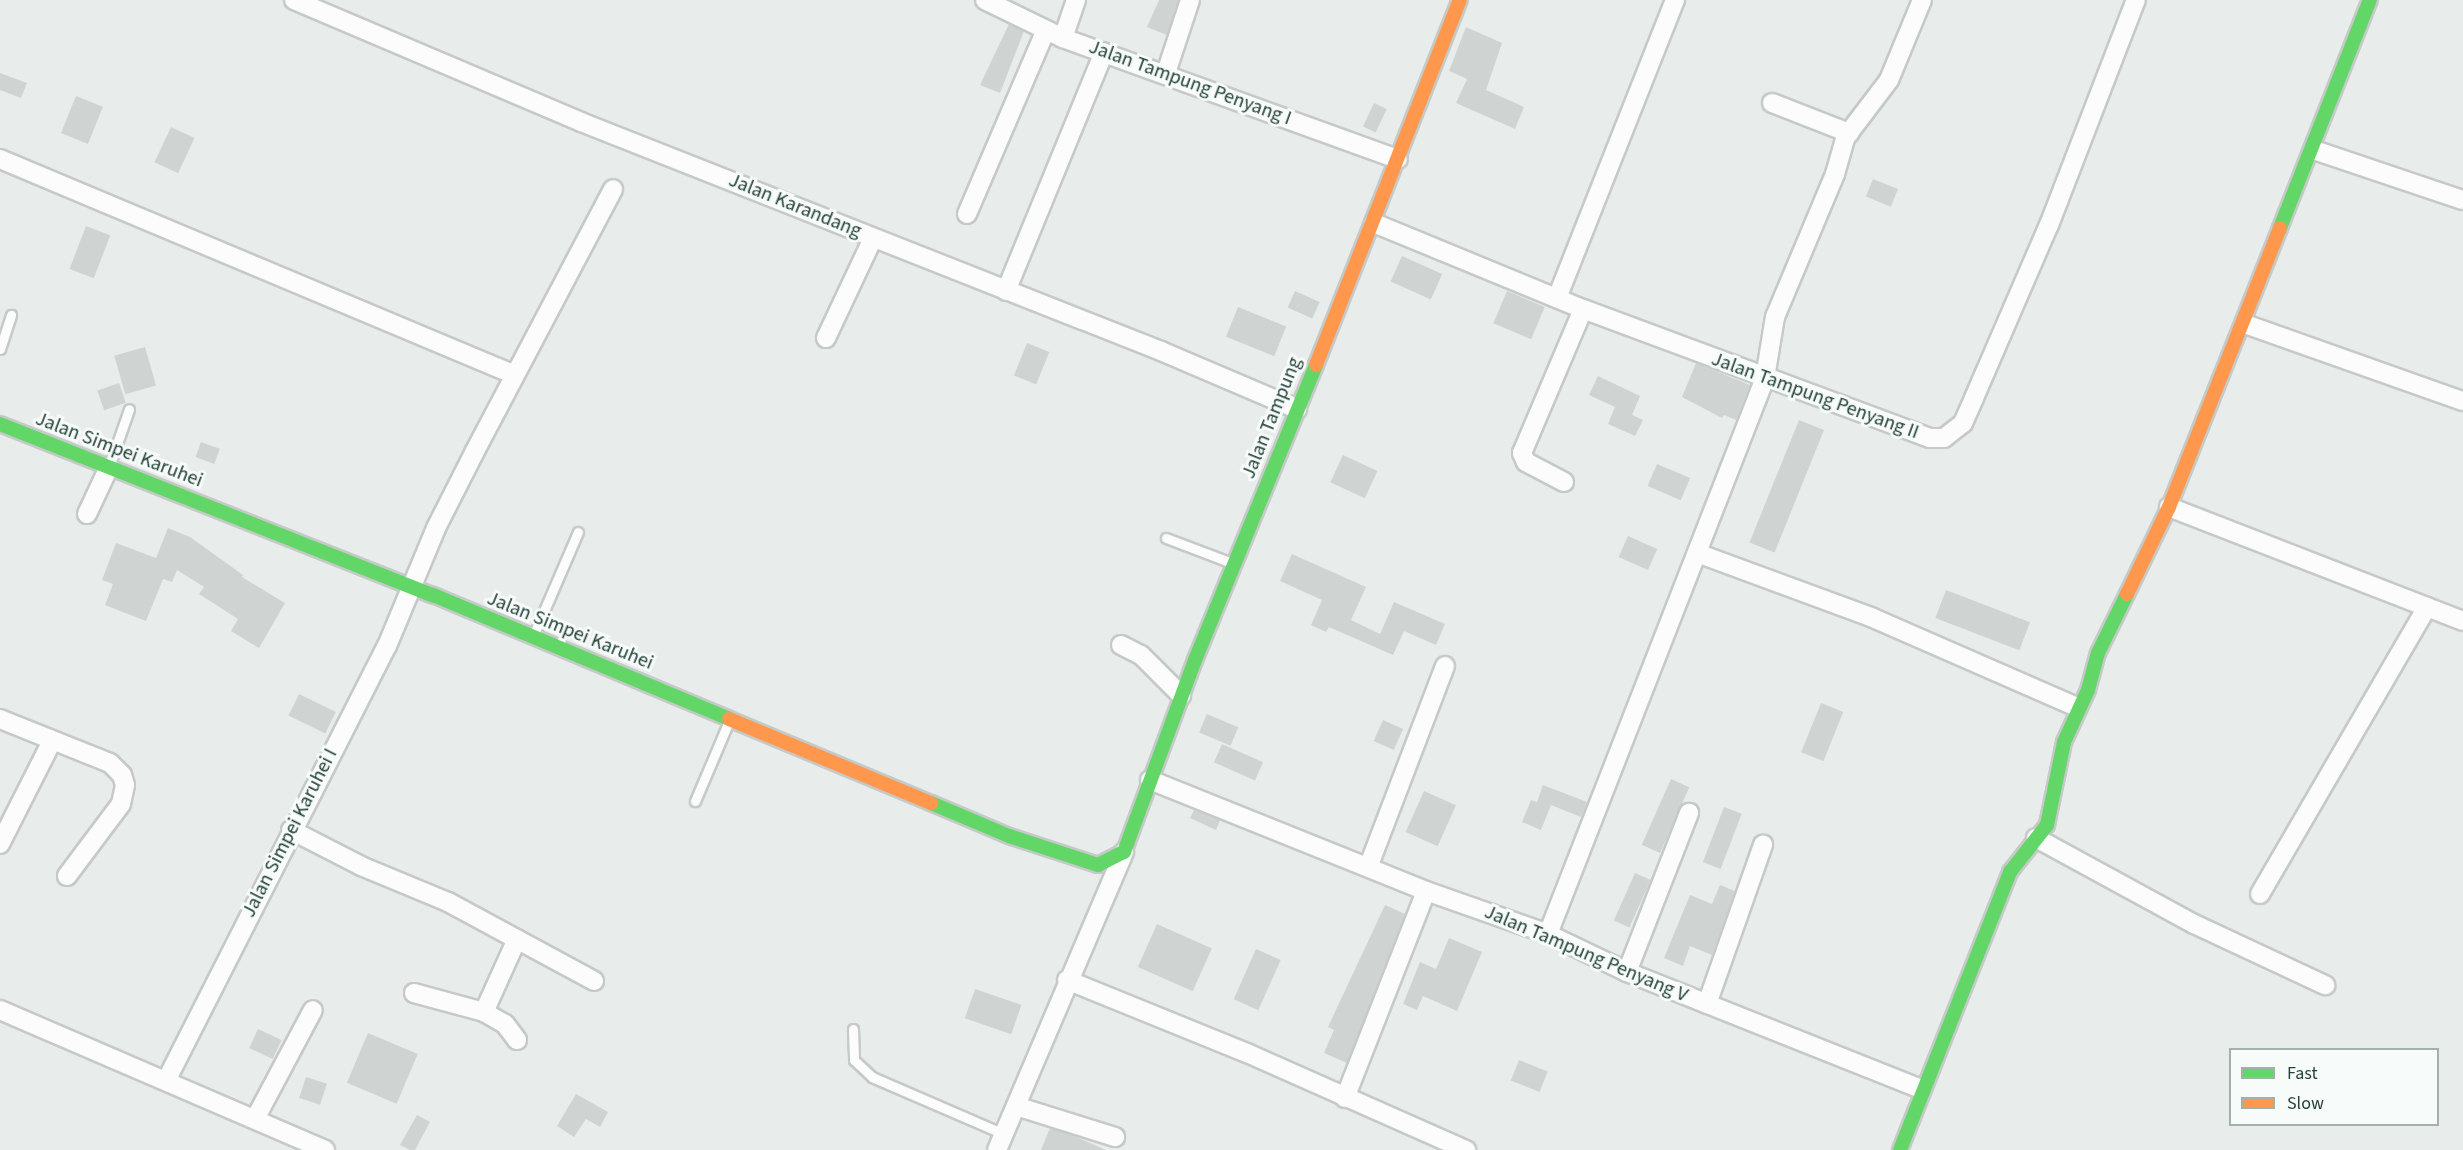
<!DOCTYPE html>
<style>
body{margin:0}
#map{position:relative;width:2463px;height:1150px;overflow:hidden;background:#e8edeb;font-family:"Source Sans 3",sans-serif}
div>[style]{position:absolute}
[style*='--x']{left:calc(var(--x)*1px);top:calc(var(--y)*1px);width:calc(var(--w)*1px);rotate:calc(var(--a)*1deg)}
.building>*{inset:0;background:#cfd4d2;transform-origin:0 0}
.roads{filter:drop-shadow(2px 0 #c5cac8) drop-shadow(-2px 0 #c5cac8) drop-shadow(0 2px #c5cac8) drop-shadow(0 -2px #c5cac8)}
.lane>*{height:9px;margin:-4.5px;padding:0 4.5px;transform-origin:4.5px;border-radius:4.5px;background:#fcfcfc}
.street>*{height:18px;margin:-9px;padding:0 9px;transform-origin:9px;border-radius:9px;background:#fcfcfc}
.fast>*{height:14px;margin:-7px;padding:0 7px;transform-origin:7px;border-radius:7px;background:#63d668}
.slow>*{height:14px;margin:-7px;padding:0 7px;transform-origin:7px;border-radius:7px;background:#ff974d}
span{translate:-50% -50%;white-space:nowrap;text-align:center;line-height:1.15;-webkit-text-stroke:6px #f7fbf9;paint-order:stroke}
.street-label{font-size:20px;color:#24423a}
.legend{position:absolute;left:2229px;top:1048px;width:210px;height:78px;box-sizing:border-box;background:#f7fbf9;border:2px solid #a3b1ad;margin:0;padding:8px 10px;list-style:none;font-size:18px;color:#24423a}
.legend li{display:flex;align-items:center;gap:12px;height:30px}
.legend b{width:30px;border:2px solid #a3b1ad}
</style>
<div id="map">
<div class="building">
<i style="clip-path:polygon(1159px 0,1178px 0,1167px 35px,1147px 27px)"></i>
<i style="clip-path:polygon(1009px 24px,1024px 31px,1000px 93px,980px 85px)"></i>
<i style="clip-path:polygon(1466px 27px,1502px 43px,1486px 90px,1524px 107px,1515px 129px,1456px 103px,1467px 79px,1449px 71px)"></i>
<i style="clip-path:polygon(0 73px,27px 83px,21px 98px,0 90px)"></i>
<i style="left:76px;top:96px;width:29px;height:40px;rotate:22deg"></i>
<i style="left:1374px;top:103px;width:14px;height:26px;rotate:25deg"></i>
<i style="left:171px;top:127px;width:26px;height:39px;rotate:25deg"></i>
<i style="left:1873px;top:179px;width:27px;height:19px;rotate:22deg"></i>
<i style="left:86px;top:226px;width:26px;height:46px;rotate:21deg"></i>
<i style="left:1402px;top:256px;width:44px;height:28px;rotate:24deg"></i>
<i style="left:1295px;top:291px;width:27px;height:18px;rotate:24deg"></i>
<i style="left:1507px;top:291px;width:41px;height:35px;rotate:23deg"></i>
<i style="left:1238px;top:307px;width:52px;height:32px;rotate:22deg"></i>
<i style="left:1027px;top:343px;width:24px;height:35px;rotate:22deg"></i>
<i style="left:145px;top:347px;width:40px;height:32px;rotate:74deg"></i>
<i style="clip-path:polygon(1696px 363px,1750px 385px,1736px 420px,1724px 415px,1722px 418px,1682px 397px)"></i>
<i style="clip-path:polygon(1598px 376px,1640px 396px,1632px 415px,1643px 420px,1635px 436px,1608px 424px,1615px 407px,1589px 395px)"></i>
<i style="left:119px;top:383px;width:21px;height:23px;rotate:71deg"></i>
<i style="left:1799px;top:420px;width:27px;height:132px;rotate:22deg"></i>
<i style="left:201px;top:442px;width:20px;height:16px;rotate:20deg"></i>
<i style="left:1343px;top:455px;width:38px;height:30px;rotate:25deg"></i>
<i style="left:1657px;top:464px;width:36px;height:24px;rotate:23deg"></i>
<i style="clip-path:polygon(168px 528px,190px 537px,243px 575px,242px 577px,285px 603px,259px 648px,231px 631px,238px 619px,199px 594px,204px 587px,177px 570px,172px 582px,163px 579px,146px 621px,105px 605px,113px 584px,102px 580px,116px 543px,156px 558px)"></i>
<i style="left:1628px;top:536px;width:32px;height:23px;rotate:24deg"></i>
<i style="clip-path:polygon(1292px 554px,1366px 587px,1351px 620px,1380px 634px,1394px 602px,1445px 624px,1436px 645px,1404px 631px,1393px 655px,1329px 627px,1326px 632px,1311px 625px,1322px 600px,1280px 581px)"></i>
<i style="left:1946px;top:590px;width:90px;height:30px;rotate:21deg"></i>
<i style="left:299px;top:694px;width:41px;height:24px;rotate:26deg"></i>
<i style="left:1821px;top:703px;width:24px;height:53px;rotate:22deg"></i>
<i style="left:1207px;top:714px;width:34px;height:20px;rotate:23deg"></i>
<i style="left:1383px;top:720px;width:22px;height:23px;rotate:24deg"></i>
<i style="left:1222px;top:744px;width:45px;height:20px;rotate:24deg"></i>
<i style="left:1671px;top:779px;width:20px;height:72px;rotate:24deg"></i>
<i style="clip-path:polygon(1543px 785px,1587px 802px,1581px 817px,1551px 805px,1541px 830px,1522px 822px,1531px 800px,1537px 802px)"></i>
<i style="left:1424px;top:791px;width:35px;height:45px;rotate:24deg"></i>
<i style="left:1724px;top:807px;width:19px;height:59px;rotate:21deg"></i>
<i style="clip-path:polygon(1194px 810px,1220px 820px,1216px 830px,1190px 818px)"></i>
<i style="left:1635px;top:873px;width:17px;height:52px;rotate:24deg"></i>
<i style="clip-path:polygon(1720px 885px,1735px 891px,1712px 955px,1690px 946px,1683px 966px,1664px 958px,1690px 895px,1712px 904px)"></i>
<i style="clip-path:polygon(1385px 905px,1405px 914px,1347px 1063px,1324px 1053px,1334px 1030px,1328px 1027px)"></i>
<i style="left:1157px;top:924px;width:60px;height:47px;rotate:24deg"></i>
<i style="clip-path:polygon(1449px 938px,1482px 952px,1457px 1011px,1423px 996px,1417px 1010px,1403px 1004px,1420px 962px,1436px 969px)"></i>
<i style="left:1256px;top:949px;width:27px;height:55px;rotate:24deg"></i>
<i style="left:975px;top:989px;width:49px;height:31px;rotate:19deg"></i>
<i style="left:258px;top:1029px;width:26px;height:21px;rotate:25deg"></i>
<i style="left:368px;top:1033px;width:54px;height:54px;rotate:23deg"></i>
<i style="left:1519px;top:1060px;width:31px;height:22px;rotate:22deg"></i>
<i style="left:306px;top:1077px;width:22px;height:22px;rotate:18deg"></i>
<i style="clip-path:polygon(576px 1094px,608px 1112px,600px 1127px,586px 1119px,574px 1137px,557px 1126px)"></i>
<i style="clip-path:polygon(417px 1115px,430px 1122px,415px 1150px,410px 1150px,400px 1145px)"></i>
<i style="clip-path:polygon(1050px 1128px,1074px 1136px,1106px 1150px,1041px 1150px)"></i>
</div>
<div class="roads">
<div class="lane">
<i style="--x:0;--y:349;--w:36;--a:-72"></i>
<i style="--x:110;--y:464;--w:58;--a:-70.9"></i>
<i style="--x:1166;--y:538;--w:71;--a:20.7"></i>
<i style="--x:534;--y:634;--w:111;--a:-66.7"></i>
<i style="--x:695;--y:801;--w:87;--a:-67"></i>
<i style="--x:853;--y:1029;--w:31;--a:88"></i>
<i style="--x:854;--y:1060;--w:25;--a:43"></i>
<i style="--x:872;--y:1077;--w:144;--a:23.4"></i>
</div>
<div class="street">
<i style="--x:294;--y:0;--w:312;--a:23"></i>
<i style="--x:581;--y:122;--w:624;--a:21.55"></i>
<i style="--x:1161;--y:351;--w:148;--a:23.1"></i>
<i style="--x:985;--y:0;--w:87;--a:26"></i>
<i style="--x:1063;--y:38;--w:356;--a:19.9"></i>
<i style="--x:1063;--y:38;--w:40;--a:-71.1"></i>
<i style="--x:1166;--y:73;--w:77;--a:-71.8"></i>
<i style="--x:1772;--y:103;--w:83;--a:21.3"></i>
<i style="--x:2314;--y:150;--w:157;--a:18.6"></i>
<i style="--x:0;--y:159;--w:558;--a:22.75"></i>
<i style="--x:967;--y:214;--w:200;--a:-66.8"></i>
<i style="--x:1374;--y:223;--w:226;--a:22.4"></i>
<i style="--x:1583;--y:309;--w:370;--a:20.4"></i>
<i style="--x:1930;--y:438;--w:14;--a:0"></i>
<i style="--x:1944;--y:438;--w:24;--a:-38"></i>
<i style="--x:1963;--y:423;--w:27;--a:-66"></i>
<i style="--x:1974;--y:398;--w:189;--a:-66.6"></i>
<i style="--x:2049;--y:225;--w:241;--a:-68.9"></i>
<i style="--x:1006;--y:291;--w:258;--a:-67.7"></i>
<i style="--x:1557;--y:298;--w:321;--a:-68.4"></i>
<i style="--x:2245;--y:324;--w:231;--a:19.5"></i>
<i style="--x:826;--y:338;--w:110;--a:-64.8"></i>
<i style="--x:1564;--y:482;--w:43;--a:-152.2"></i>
<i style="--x:1526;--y:462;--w:10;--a:-114"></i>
<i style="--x:1522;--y:453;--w:156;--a:-67"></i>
<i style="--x:2169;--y:507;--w:315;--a:21.2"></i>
<i style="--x:87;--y:514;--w:52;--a:-64.9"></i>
<i style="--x:1697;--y:553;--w:185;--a:20.2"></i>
<i style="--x:1871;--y:617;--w:225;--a:23.6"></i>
<i style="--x:1121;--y:645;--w:22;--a:27"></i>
<i style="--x:1141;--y:655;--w:57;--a:45"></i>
<i style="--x:0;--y:719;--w:118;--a:21.8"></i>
<i style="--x:110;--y:763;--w:17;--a:45"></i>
<i style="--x:122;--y:775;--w:10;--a:73"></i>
<i style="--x:125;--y:785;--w:19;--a:102"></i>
<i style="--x:121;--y:804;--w:90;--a:126.9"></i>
<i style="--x:1150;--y:780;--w:297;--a:21.9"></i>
<i style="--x:1426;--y:891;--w:129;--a:19.4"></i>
<i style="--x:1548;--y:934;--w:88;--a:25.7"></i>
<i style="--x:1627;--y:972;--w:316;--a:21.7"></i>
<i style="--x:291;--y:830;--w:79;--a:27.2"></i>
<i style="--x:361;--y:866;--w:94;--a:22.5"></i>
<i style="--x:448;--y:902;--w:166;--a:28.4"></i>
<i style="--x:2036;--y:838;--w:180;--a:28.6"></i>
<i style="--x:2194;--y:924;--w:145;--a:25"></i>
<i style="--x:0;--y:844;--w:115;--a:-63.2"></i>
<i style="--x:1369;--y:865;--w:213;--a:-69.1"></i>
<i style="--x:2260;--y:894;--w:332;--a:-59.8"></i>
<i style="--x:1548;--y:934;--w:597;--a:-68.68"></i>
<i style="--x:1765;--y:378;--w:62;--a:-80.7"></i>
<i style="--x:1775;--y:317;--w:155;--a:-67.2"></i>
<i style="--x:1835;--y:174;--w:37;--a:-74"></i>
<i style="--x:1845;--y:138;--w:73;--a:-52.8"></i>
<i style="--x:1889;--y:80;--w:87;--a:-67.6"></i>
<i style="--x:1627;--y:972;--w:171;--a:-68.7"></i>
<i style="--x:1067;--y:980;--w:194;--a:22.1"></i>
<i style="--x:1247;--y:1053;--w:240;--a:23.9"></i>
<i style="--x:414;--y:993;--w:73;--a:15.2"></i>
<i style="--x:484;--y:1012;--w:80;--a:-65.7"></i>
<i style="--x:1707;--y:1004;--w:169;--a:-70.6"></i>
<i style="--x:0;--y:1010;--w:354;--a:23.3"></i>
<i style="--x:484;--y:1012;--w:24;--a:30"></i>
<i style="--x:505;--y:1024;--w:20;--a:53"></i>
<i style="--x:167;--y:1079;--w:486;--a:-63.1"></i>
<i style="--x:387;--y:646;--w:128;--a:-67.4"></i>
<i style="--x:436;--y:528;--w:86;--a:-63.1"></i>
<i style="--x:475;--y:451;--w:296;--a:-62.2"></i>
<i style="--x:1345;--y:1098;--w:222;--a:-68.6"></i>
<i style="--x:1016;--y:1106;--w:104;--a:17.4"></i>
<i style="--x:255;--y:1119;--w:123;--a:-62"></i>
<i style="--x:997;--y:1150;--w:324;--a:-66.9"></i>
</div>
<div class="fast">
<i style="--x:2280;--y:228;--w:245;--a:-68.5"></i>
<i style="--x:0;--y:424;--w:466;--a:21.6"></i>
<i style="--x:433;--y:595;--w:321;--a:22.7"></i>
<i style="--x:931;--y:803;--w:85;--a:22.9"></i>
<i style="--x:1009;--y:836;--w:94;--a:18"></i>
<i style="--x:1098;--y:865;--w:29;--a:-27"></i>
<i style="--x:1124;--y:852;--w:205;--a:-69.7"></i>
<i style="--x:1195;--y:660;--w:319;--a:-67.7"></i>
<i style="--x:1900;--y:1150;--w:299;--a:-68.4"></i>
<i style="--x:2010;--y:872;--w:60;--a:-51.8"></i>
<i style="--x:2047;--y:825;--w:85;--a:-78.4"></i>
<i style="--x:2064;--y:742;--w:57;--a:-65.2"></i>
<i style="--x:2088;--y:690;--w:38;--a:-75"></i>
<i style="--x:2098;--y:653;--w:66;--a:-63.8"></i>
</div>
<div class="slow">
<i style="--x:1316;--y:365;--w:392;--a:-68.5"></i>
<i style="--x:2127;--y:594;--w:97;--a:-64.2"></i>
<i style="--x:2169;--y:507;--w:300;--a:-68.3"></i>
<i style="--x:729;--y:719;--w:219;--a:22.6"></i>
</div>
</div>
<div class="street-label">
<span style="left:1190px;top:83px;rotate:20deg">Jalan Tampung Penyang I</span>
<span style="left:795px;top:206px;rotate:22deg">Jalan Karandang</span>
<span style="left:1815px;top:396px;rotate:20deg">Jalan Tampung Penyang II</span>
<span style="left:1272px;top:418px;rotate:-68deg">Jalan Tampung</span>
<span style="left:119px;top:450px;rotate:21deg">Jalan Simpei Karuhei</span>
<span style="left:570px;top:631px;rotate:22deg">Jalan Simpei Karuhei</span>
<span style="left:290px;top:833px;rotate:-63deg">Jalan Simpei Karuhei I</span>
<span style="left:1586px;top:954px;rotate:23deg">Jalan Tampung Penyang V</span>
</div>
<ul class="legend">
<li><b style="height:8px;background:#63d668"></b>Fast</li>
<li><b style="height:8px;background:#ff974d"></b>Slow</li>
</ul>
</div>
